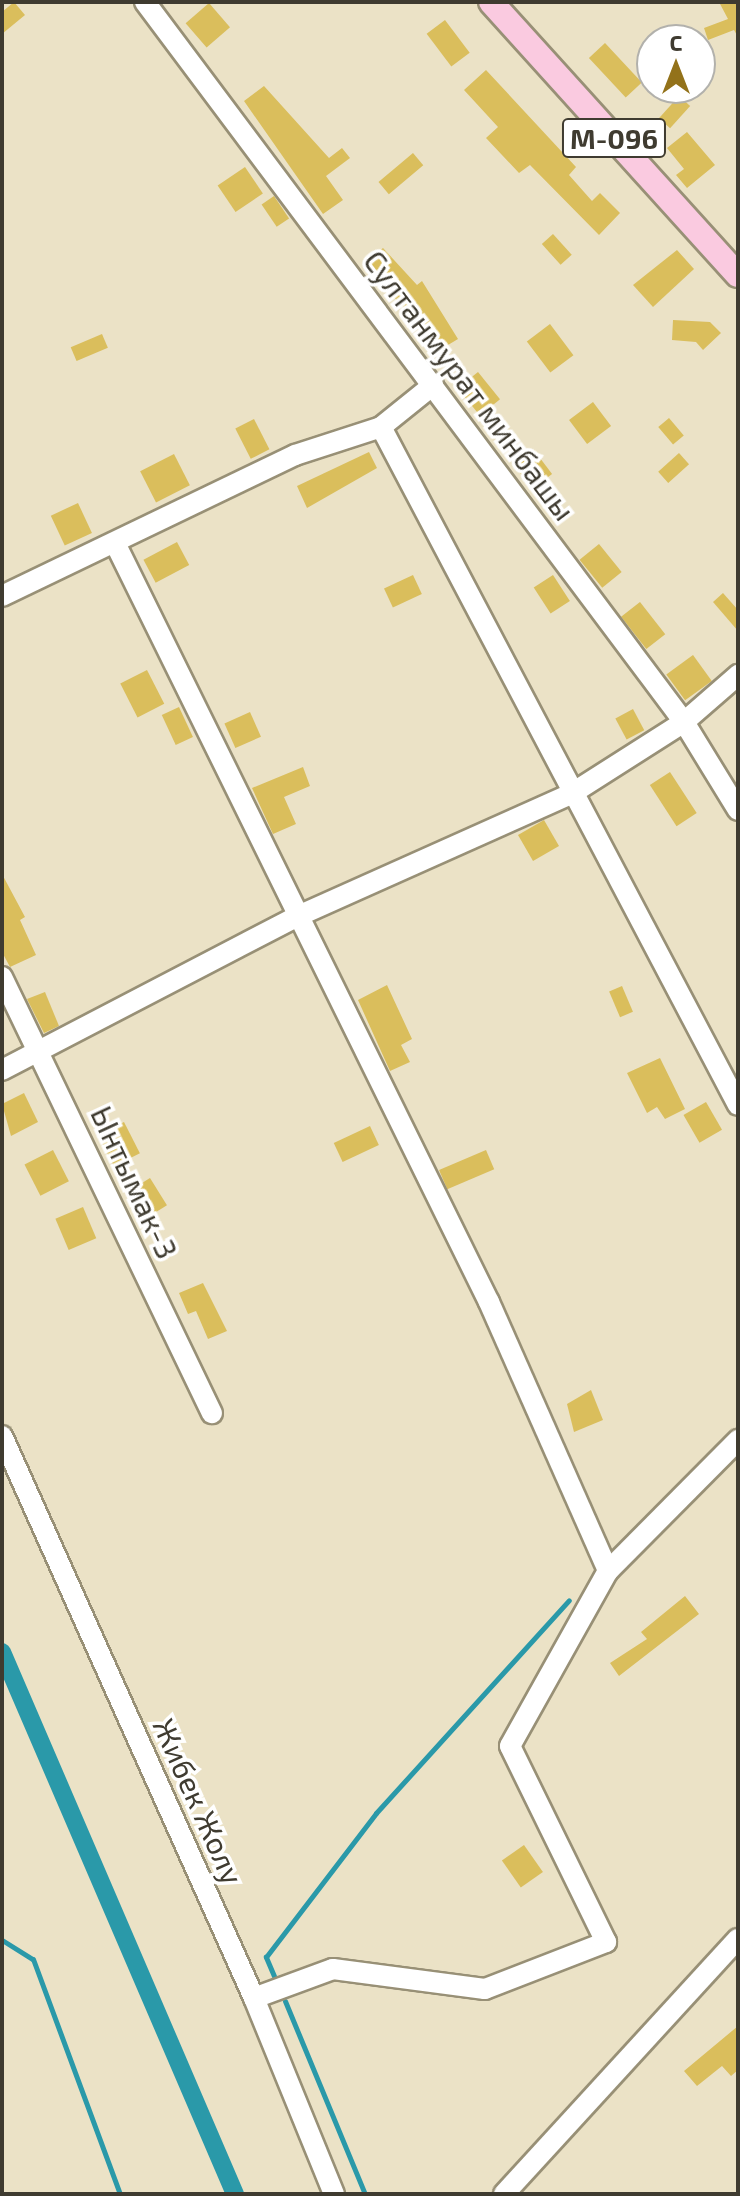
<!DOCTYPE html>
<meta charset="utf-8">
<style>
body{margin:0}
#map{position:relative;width:740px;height:2196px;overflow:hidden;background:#ebe2c6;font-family:"Exo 2",sans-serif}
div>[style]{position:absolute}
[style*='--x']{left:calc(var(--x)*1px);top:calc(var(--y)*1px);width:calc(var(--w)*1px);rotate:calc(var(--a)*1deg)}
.stream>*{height:5px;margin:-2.5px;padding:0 2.5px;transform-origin:2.5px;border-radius:2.5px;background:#2a99a9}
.canal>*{height:18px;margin:-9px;padding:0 9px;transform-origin:9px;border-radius:9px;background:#2a99a9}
.building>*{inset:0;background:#dabe5c;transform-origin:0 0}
.roads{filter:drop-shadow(2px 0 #989076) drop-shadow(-2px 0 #989076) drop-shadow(0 2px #989076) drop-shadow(0 -2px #989076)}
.minor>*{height:20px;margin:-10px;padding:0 10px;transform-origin:10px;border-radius:10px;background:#fff}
.major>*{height:24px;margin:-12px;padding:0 12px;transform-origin:12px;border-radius:12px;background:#facae0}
span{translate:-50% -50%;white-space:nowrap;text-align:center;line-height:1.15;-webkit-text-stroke:7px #fff;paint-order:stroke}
.shield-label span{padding:2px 6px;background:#fff;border:2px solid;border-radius:6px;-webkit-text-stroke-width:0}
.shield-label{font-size:28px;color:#3f3b30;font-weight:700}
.street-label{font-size:30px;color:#3f3b30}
.frame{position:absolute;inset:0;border:4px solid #3f3b30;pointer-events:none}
.north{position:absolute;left:636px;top:24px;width:80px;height:80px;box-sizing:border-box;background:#fff;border:2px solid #b2b1ac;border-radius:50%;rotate:0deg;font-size:22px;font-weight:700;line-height:32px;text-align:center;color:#3f3b30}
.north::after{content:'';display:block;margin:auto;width:28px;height:36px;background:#93721a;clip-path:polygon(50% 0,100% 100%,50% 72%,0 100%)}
</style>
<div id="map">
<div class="stream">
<i style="--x:2;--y:1940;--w:36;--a:32"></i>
<i style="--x:33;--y:1959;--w:251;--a:69.7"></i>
<i style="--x:274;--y:1976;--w:21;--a:-113"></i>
<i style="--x:266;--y:1957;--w:181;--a:-52.6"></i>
<i style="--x:376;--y:1813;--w:287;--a:-47.8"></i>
<i style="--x:285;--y:2001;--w:209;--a:67.5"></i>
</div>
<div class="canal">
<i style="--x:2;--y:1652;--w:590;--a:66.74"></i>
</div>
<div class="building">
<i style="clip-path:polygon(14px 2px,25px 15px,2px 34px,2px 12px)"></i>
<i style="clip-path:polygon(719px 2px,738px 2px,738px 37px,734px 30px,708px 40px,704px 28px,728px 19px)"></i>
<i style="left:209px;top:3px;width:32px;height:31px;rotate:49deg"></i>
<i style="left:445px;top:20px;width:41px;height:23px;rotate:53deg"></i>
<i style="left:605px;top:43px;width:54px;height:22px;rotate:47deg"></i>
<i style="clip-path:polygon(486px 70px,576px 167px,569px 175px,592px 201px,600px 193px,620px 213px,599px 235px,530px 165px,519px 173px,486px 138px,498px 127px,464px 90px)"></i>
<i style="clip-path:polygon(264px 86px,329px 158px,342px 148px,350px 158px,326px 176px,343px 200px,323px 214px,244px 101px)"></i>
<i style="left:679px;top:96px;width:15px;height:30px;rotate:42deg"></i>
<i style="clip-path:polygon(687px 132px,715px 165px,687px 188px,676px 175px,684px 169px,667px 148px)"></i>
<i style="left:413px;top:153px;width:16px;height:45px;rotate:50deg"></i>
<i style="left:245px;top:167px;width:32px;height:33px;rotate:56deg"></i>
<i style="left:274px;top:196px;width:27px;height:15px;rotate:56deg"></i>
<i style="left:553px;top:234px;width:28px;height:15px;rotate:48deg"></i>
<i style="clip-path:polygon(383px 248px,417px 285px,422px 281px,458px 339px,433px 354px,404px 308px,364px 265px)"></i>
<i style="clip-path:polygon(677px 250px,694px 269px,653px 307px,633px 285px)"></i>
<i style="clip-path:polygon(673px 320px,710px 322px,721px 333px,703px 350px,696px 342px,672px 340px)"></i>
<i style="left:550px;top:324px;width:39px;height:29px;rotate:53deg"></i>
<i style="left:102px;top:334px;width:15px;height:34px;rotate:67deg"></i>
<i style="left:478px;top:372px;width:35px;height:26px;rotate:51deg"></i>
<i style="left:593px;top:402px;width:30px;height:30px;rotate:53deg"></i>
<i style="left:669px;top:418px;width:23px;height:14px;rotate:50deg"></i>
<i style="left:254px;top:419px;width:34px;height:21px;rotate:63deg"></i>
<i style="left:534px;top:450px;width:30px;height:25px;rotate:53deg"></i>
<i style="clip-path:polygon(369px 452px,377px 468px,307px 508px,297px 486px)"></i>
<i style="left:679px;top:453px;width:15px;height:28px;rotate:48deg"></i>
<i style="left:174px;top:454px;width:35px;height:38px;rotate:63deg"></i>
<i style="left:78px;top:503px;width:33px;height:30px;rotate:65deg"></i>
<i style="left:177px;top:542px;width:26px;height:38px;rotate:62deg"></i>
<i style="left:599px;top:544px;width:36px;height:25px;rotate:51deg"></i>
<i style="left:413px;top:575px;width:21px;height:32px;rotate:65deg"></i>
<i style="left:553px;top:575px;width:31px;height:23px;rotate:57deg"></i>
<i style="clip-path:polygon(723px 593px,738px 610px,738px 631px,713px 602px)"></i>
<i style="left:640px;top:602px;width:41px;height:24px;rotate:52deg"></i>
<i style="left:693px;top:655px;width:32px;height:33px;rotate:54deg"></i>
<i style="left:147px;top:670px;width:38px;height:30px;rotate:63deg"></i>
<i style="left:179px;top:707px;width:33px;height:19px;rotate:65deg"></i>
<i style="left:633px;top:709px;width:24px;height:20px;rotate:62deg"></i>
<i style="left:250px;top:712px;width:27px;height:28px;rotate:66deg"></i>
<i style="clip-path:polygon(303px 767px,310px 786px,284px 797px,296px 824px,273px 834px,252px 788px)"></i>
<i style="left:670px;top:772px;width:49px;height:24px;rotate:57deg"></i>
<i style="left:544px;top:820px;width:30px;height:30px;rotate:60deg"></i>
<i style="clip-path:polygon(2px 874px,25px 917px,20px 920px,36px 955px,10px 967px,2px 952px)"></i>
<i style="clip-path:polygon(387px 985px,412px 1039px,401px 1045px,410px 1062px,390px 1071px,358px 1000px)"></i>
<i style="left:622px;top:986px;width:28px;height:14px;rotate:67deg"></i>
<i style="clip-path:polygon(45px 992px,59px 1026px,44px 1033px,27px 999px)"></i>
<i style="clip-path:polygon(660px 1058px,685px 1109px,665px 1119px,657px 1107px,647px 1113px,627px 1073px)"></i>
<i style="clip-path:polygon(24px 1093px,38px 1122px,11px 1136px,2px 1104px)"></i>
<i style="left:706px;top:1102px;width:32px;height:26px;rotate:60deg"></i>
<i style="left:124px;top:1122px;width:35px;height:29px;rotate:63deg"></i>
<i style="left:370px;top:1126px;width:21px;height:40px;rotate:65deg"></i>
<i style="left:53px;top:1150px;width:35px;height:32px;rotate:63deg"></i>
<i style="left:486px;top:1150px;width:21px;height:51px;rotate:67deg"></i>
<i style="left:150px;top:1178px;width:32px;height:27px;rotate:58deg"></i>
<i style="left:83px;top:1207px;width:34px;height:30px;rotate:67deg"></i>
<i style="clip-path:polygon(203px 1283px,227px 1331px,208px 1339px,196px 1311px,188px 1314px,179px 1293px)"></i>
<i style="clip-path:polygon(591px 1390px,603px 1420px,574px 1432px,567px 1404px)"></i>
<i style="clip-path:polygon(685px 1596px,699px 1614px,619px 1676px,610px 1663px,647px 1639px,641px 1632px)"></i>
<i style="left:524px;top:1845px;width:33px;height:27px;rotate:55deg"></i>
<i style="clip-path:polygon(738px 2026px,738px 2070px,731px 2076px,722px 2066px,697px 2086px,684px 2071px)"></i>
</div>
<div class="roads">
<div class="minor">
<i style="--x:145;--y:2;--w:899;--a:53.18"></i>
<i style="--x:684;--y:722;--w:103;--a:58.5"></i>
<i style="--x:381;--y:427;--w:766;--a:62.23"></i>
<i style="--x:115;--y:543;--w:846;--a:63.77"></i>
<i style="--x:489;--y:1302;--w:294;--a:66.1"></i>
<i style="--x:2;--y:596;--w:325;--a:-25.7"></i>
<i style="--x:295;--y:455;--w:90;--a:-18"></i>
<i style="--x:381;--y:427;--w:67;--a:-38.9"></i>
<i style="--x:2;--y:977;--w:484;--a:64.3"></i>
<i style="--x:2;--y:1070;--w:334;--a:-27.5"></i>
<i style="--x:298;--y:916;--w:299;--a:-24.1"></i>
<i style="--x:571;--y:794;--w:134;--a:-32.5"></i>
<i style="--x:684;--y:722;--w:72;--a:-41"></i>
<i style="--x:2;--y:1436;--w:616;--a:65.85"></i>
<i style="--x:254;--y:1998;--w:212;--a:67.8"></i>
<i style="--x:254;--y:1998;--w:84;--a:-20.2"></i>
<i style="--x:333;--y:1969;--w:153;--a:7.5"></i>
<i style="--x:485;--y:1989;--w:130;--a:-21.2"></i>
<i style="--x:606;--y:1942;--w:218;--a:-116.1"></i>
<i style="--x:510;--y:1746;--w:201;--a:-60.8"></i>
<i style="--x:608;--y:1571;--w:185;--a:-45.2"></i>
<i style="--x:504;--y:2194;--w:346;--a:-47.5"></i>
</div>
<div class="major">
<i style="--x:491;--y:2;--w:368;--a:47.9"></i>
</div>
</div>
<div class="shield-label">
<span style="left:614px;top:138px">М-096</span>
</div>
<div class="street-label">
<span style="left:470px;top:385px;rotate:53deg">Султанмурат минбашы</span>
<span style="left:135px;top:1182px;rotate:65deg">Ынтымак-3</span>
<span style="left:199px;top:1801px;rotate:66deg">Жибек Жолу</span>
</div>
<div class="frame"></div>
<div class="north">С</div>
</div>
